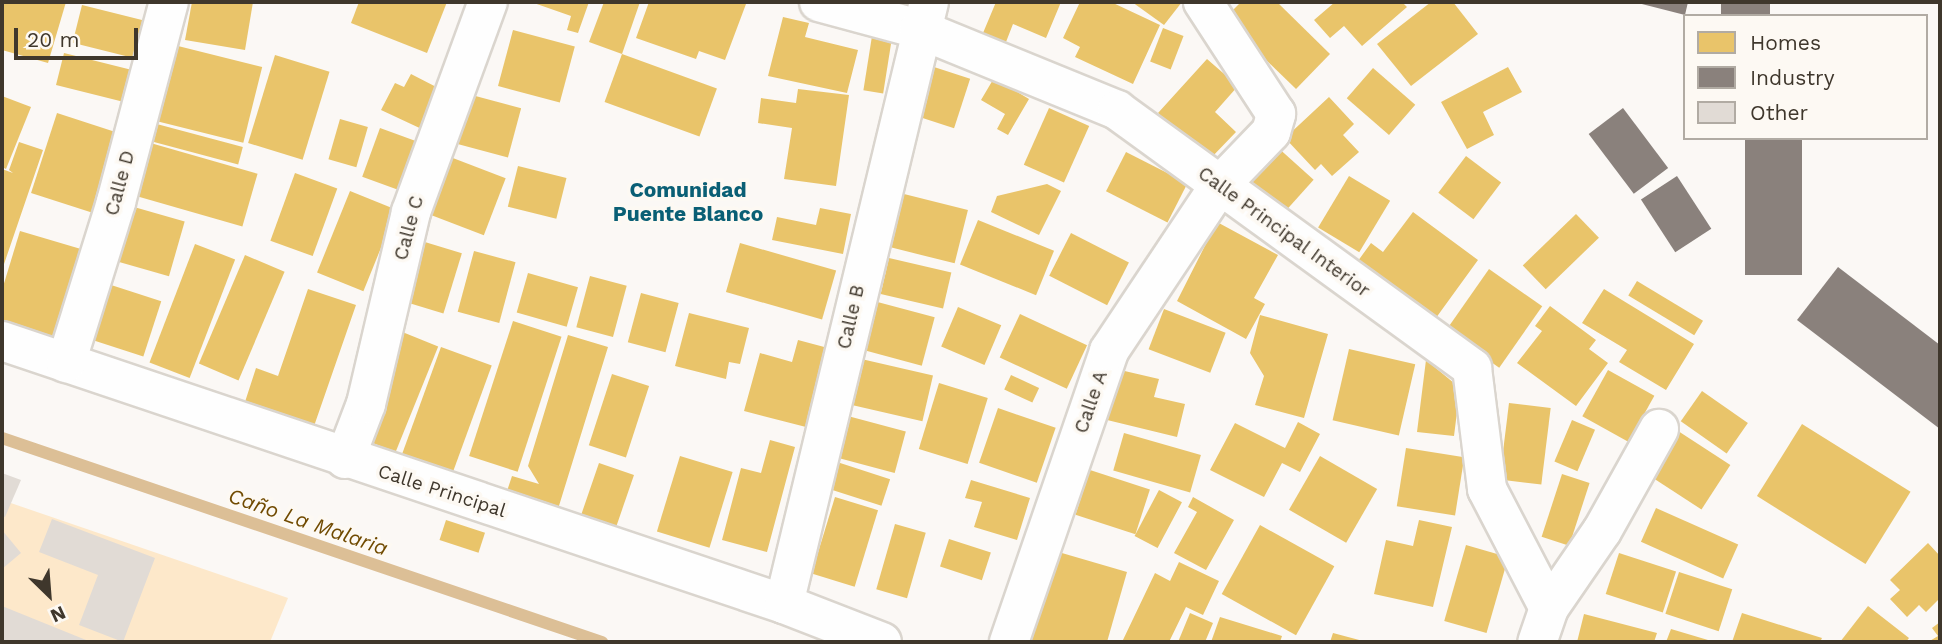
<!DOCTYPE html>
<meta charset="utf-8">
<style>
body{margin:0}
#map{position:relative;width:1942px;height:644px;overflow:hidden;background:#fbf8f5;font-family:"Work Sans",sans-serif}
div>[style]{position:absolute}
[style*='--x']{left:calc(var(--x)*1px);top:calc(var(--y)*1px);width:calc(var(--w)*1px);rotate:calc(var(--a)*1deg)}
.green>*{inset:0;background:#fde8ca}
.homes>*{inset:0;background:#e9c46a;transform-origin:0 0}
.industry>*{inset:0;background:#8a817c;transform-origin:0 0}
.stream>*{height:12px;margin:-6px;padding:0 6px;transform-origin:6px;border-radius:6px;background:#dcbf96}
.building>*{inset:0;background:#e1dbd5}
.roads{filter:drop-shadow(2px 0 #dad5ce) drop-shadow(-2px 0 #dad5ce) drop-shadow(0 2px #dad5ce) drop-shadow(0 -2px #dad5ce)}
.minor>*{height:38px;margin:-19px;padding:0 19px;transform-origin:19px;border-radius:19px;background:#fefefe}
span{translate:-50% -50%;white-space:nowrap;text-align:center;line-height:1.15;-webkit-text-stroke:7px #fdf9f3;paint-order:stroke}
.street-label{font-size:19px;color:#3f372c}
.neighbourhood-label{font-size:21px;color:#0a5f75;font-weight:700}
.water-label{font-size:21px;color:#704a00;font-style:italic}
.frame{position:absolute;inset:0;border:4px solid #3f372c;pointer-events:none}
.legend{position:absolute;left:1683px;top:14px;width:245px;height:126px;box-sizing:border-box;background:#fdf9f3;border:2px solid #b1aba3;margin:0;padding:9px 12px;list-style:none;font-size:21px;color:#3f372c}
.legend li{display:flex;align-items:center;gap:14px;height:35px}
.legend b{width:35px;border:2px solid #b1aba3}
.north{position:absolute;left:14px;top:560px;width:70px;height:70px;-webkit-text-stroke:5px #fdf9f3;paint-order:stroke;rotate:155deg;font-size:19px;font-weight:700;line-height:28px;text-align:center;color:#3f372c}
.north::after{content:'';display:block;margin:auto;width:24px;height:32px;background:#3f372c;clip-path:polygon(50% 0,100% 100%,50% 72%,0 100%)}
.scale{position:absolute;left:14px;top:28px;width:124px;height:32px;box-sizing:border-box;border:4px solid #3f372c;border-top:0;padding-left:9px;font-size:21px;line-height:24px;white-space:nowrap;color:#3f372c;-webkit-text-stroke:5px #fdf9f3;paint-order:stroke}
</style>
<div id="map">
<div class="green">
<i style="clip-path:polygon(2px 500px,288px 598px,270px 642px,2px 642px)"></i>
</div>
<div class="homes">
<i style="clip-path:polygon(2px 2px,66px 2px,48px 63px,2px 50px)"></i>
<i style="clip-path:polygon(192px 2px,253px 2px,245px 50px,185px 40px)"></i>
<i style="clip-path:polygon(359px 2px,447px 2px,427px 53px,351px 23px)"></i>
<i style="clip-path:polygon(531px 2px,589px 2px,578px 33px,567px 30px,571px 16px)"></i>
<i style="clip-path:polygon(604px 2px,640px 2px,622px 54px,589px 42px)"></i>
<i style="clip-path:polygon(649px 2px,740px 2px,746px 4px,725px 60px,699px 51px,696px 59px,636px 38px)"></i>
<i style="clip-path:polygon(996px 2px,1061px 2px,1046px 38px,1013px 24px,1006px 42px,983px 33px)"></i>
<i style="clip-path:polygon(1080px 2px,1111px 2px,1160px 25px,1133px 84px,1075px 57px,1080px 47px,1063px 38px)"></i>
<i style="clip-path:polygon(1132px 2px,1182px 2px,1164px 25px)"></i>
<i style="clip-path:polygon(1241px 2px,1277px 2px,1330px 54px,1296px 89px,1224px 19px)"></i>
<i style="clip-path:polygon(1335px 2px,1402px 2px,1407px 7px,1362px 46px,1344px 26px,1330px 38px,1314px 20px)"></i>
<i style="clip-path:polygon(1431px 2px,1453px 2px,1478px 34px,1411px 86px,1377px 44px)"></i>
<i style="left:82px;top:5px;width:66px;height:39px;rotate:14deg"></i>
<i style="clip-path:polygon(783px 17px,809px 23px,805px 37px,858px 50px,847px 93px,768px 76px)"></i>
<i style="left:1163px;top:28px;width:22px;height:36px;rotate:21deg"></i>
<i style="left:513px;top:30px;width:64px;height:58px;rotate:15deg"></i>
<i style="left:872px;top:36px;width:20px;height:55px;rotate:9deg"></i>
<i style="left:170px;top:44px;width:95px;height:78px;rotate:14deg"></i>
<i style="left:64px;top:53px;width:68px;height:33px;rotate:14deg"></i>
<i style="left:622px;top:54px;width:101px;height:51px;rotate:20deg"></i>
<i style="left:275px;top:55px;width:57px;height:92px;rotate:17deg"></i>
<i style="clip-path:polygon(1207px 59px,1238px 86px,1215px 112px,1236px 132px,1209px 160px,1158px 113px)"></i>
<i style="left:934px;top:67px;width:38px;height:52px;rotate:18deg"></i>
<i style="clip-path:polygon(1508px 67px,1522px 92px,1483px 112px,1494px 135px,1467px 149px,1441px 102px)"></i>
<i style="left:1373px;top:68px;width:56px;height:40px;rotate:41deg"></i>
<i style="clip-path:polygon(411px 74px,446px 92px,426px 131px,381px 110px,395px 83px,404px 87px)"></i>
<i style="clip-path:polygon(994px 78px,1029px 99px,1008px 135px,997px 129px,1005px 114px,981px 100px)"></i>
<i style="clip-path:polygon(798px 89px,849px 95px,836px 186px,784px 179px,792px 128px,758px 123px,761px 98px,796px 103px)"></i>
<i style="left:468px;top:94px;width:55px;height:51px;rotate:15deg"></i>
<i style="clip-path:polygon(2px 96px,31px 107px,6px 169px,2px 167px)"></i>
<i style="clip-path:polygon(1329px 97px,1354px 124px,1343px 135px,1359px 152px,1332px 176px,1321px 164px,1315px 170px,1285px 138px)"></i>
<i style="left:1049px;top:108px;width:44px;height:62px;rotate:24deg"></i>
<i style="left:57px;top:113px;width:67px;height:84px;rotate:18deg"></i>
<i style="left:340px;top:119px;width:29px;height:42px;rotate:16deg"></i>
<i style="left:153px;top:123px;width:93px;height:18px;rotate:15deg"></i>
<i style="left:380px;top:128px;width:38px;height:52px;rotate:20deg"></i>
<i style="clip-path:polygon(19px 142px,43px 150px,2px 270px,2px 169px,13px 173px,9px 170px)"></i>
<i style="left:147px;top:142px;width:115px;height:55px;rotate:16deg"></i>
<i style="left:1275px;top:145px;width:52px;height:50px;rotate:42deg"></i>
<i style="left:1126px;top:152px;width:69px;height:44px;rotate:27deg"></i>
<i style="left:445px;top:155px;width:65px;height:61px;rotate:21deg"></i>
<i style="left:1466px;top:156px;width:44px;height:46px;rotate:37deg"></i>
<i style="left:518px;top:166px;width:50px;height:42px;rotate:14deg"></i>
<i style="left:295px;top:173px;width:45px;height:72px;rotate:20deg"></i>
<i style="left:1349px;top:176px;width:48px;height:60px;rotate:31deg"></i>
<i style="clip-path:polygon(1047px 184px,1061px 191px,1039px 235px,991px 212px,997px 196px)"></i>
<i style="left:350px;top:191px;width:50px;height:88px;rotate:22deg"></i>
<i style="left:900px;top:193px;width:70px;height:55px;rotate:14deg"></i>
<i style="left:127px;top:205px;width:60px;height:57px;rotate:16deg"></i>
<i style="clip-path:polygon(820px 208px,851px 214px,843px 254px,772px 240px,777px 217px,816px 225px)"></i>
<i style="clip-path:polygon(1413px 212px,1478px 260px,1433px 322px,1355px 265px,1371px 243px,1383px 252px)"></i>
<i style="left:1576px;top:214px;width:33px;height:74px;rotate:46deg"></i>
<i style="left:978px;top:220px;width:82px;height:48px;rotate:22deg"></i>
<i style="clip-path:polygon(1217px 222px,1278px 255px,1254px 298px,1265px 304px,1246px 339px,1177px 301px)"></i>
<i style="clip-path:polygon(20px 231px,91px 252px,64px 344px,2px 325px,2px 290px)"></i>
<i style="left:1071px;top:233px;width:65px;height:48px;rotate:27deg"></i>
<i style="left:415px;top:239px;width:49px;height:63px;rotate:17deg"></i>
<i style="left:740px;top:243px;width:100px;height:51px;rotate:16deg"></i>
<i style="left:195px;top:244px;width:43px;height:127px;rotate:21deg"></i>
<i style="left:474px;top:251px;width:43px;height:63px;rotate:15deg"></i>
<i style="left:245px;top:255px;width:43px;height:118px;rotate:23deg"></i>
<i style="left:889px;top:258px;width:64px;height:37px;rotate:13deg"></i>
<i style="left:1489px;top:269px;width:65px;height:75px;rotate:35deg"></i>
<i style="left:528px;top:273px;width:52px;height:41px;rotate:16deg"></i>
<i style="left:590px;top:276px;width:38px;height:53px;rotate:15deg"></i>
<i style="left:1637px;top:281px;width:77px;height:17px;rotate:31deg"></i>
<i style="left:108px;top:284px;width:56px;height:58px;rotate:18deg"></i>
<i style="clip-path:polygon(308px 289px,356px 305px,313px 429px,244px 405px,256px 368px,278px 376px)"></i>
<i style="clip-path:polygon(1604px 289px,1694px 344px,1666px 390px,1619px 362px,1627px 350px,1582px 323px)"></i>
<i style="left:641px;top:293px;width:39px;height:51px;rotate:15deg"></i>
<i style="left:870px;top:300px;width:67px;height:50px;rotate:15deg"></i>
<i style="clip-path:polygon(1550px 306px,1596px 340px,1589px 349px,1608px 363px,1576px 406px,1517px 363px,1542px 331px,1535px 326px)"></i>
<i style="left:958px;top:307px;width:47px;height:43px;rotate:23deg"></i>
<i style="left:1164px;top:309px;width:66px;height:43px;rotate:21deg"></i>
<i style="clip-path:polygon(689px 313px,749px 328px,740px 364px,729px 362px,726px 379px,675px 366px)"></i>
<i style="left:1020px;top:314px;width:74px;height:48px;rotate:25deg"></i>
<i style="clip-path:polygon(1260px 315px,1328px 334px,1304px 418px,1255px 405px,1264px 376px,1250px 353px)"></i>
<i style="left:513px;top:321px;width:51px;height:142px;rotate:18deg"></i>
<i style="left:390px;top:327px;width:52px;height:114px;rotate:22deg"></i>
<i style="clip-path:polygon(568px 335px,608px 347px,558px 509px,506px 494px,512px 476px,539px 484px,528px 466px)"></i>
<i style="clip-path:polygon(798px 340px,828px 348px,806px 427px,744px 411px,760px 353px,792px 362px)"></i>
<i style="left:441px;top:347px;width:54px;height:118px;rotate:20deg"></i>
<i style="left:1349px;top:349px;width:68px;height:73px;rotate:13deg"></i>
<i style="left:857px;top:358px;width:78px;height:47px;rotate:13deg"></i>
<i style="clip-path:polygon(1426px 360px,1460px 388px,1454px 436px,1417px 432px)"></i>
<i style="clip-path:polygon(1116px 369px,1159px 379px,1154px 397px,1185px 404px,1177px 437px,1103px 419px)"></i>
<i style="left:1608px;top:370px;width:53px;height:53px;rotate:29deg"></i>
<i style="left:612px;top:374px;width:39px;height:75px;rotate:18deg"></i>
<i style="left:1011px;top:375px;width:31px;height:16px;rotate:25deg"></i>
<i style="left:939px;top:383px;width:51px;height:69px;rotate:17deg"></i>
<i style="left:1702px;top:391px;width:56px;height:37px;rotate:35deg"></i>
<i style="left:1509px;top:403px;width:42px;height:77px;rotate:7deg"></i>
<i style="left:998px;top:408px;width:61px;height:58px;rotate:19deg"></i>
<i style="left:844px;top:415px;width:64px;height:43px;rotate:15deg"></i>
<i style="left:1572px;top:420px;width:25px;height:45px;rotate:23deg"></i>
<i style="clip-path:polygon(1298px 422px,1320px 434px,1300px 472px,1282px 463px,1264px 497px,1210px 470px,1235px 423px,1285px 448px)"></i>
<i style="left:1802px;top:424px;width:128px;height:85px;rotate:32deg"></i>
<i style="left:1675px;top:429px;width:66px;height:53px;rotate:33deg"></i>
<i style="left:1124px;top:433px;width:80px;height:39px;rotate:16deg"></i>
<i style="clip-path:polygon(770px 440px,795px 447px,767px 552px,722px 540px,741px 468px,761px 473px)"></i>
<i style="left:1406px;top:448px;width:59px;height:59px;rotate:9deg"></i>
<i style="left:680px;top:456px;width:55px;height:79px;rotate:17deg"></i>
<i style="left:1320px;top:456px;width:66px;height:62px;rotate:30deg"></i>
<i style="left:834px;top:461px;width:59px;height:28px;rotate:18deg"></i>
<i style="left:599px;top:463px;width:37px;height:56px;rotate:19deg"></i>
<i style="left:1090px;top:470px;width:63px;height:47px;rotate:18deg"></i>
<i style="left:1562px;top:474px;width:29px;height:66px;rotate:18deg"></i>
<i style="clip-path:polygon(971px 480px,1030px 498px,1017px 540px,974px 527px,982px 502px,965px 498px)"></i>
<i style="left:1159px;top:490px;width:26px;height:52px;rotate:28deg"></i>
<i style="left:835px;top:497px;width:45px;height:80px;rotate:17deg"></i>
<i style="clip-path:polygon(1193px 497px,1234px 520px,1206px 570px,1174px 553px,1197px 512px,1188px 507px)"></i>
<i style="left:1656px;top:508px;width:90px;height:37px;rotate:24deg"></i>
<i style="left:446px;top:520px;width:41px;height:21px;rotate:18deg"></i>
<i style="clip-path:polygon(1419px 520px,1452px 527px,1433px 607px,1374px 594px,1386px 540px,1413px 546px)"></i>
<i style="left:895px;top:524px;width:32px;height:68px;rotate:16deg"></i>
<i style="left:1260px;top:525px;width:85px;height:79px;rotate:29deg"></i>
<i style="left:949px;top:539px;width:44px;height:29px;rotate:18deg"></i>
<i style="clip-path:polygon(1928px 543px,1940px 556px,1940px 598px,1926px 612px,1919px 605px,1907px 617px,1890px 599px,1900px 590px,1890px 580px)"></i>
<i style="left:1466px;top:545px;width:44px;height:79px;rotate:16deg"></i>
<i style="clip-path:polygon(1055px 551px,1127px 572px,1107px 642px,1028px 642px)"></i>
<i style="left:1619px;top:553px;width:60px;height:43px;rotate:18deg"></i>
<i style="clip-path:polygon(1179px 562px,1219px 581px,1203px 615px,1186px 607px,1169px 642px,1122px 642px,1155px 573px,1170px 581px)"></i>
<i style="left:1679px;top:572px;width:56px;height:44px;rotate:18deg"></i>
<i style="clip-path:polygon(1868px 606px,1909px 638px,1906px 642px,1840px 642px)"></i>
<i style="clip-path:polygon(1190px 613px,1213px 623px,1205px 642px,1178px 642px)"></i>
<i style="clip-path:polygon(1742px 613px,1822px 638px,1820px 642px,1732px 642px)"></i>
<i style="clip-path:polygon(1584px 614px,1657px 633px,1654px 642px,1577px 642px)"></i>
<i style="clip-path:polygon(1220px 617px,1282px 636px,1280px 642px,1211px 642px)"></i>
<i style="clip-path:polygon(1940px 622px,1940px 642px,1928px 642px,1938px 636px,1932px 628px)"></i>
<i style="clip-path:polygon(1671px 629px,1708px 640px,1708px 642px,1666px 642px)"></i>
<i style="clip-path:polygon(1333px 633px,1363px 641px,1363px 642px,1330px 642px)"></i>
</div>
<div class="industry">
<i style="clip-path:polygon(1634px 2px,1688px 2px,1685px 15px)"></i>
<i style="left:1721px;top:2px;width:49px;height:14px"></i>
<i style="left:1623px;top:108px;width:75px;height:43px;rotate:53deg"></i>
<i style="left:1745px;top:138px;width:57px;height:137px"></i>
<i style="left:1677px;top:176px;width:63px;height:43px;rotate:57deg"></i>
<i style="clip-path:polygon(1838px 267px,1940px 345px,1940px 429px,1797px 320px)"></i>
</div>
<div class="stream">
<i style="--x:2;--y:438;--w:634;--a:18.78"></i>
</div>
<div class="building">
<i style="clip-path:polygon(2px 473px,21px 480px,5px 517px,2px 516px)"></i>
<i style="clip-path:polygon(52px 519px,155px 558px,123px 642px,79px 625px,98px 575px,39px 552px)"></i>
<i style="clip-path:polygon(2px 530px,21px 553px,2px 569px)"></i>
<i style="clip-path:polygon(2px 606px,91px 642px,2px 642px)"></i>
</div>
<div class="roads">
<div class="minor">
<i style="--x:819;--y:2;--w:104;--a:15.1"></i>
<i style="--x:919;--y:29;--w:214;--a:22.2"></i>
<i style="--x:1117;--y:110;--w:439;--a:36"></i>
<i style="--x:1472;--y:368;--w:122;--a:82.9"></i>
<i style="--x:1487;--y:489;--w:134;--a:62.5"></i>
<i style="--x:1549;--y:608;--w:36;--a:109"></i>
<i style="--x:2;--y:341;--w:825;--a:18.59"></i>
<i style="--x:784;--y:604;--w:105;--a:21.2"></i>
<i style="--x:66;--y:363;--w:169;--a:-72.7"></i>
<i style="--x:116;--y:202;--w:207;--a:-75.2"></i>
<i style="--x:345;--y:459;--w:59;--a:-69.1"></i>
<i style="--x:366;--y:404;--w:197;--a:-76.8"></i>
<i style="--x:411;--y:212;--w:224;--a:-69.9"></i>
<i style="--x:784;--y:604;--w:619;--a:-76.46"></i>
<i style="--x:1549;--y:608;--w:93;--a:-55.5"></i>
<i style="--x:1602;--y:531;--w:117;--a:-60.8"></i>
<i style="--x:1009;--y:642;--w:308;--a:-71"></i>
<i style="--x:1109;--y:351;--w:198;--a:-56.3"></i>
<i style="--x:1219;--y:186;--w:75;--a:-46.1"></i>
<i style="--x:1271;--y:132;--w:19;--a:-74"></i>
<i style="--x:1276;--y:114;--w:134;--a:-123.1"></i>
</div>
</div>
<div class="street-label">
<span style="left:120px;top:183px;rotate:-75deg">Calle D</span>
<span style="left:409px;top:228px;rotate:-75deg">Calle C</span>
<span style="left:1284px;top:232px;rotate:36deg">Calle Principal Interior</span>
<span style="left:851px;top:317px;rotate:-77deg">Calle B</span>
<span style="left:1091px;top:402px;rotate:-71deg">Calle A</span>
<span style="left:442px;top:491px;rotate:18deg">Calle Principal</span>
</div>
<div class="neighbourhood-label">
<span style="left:688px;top:202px">Comunidad<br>Puente Blanco</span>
</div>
<div class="water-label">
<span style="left:308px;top:522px;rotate:19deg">Caño La Malaria</span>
</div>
<div class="frame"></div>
<ul class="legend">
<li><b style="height:19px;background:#e9c46a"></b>Homes</li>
<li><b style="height:19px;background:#8a817c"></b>Industry</li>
<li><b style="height:19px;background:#e1dbd5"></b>Other</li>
</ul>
<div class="north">N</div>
<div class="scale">20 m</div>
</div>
